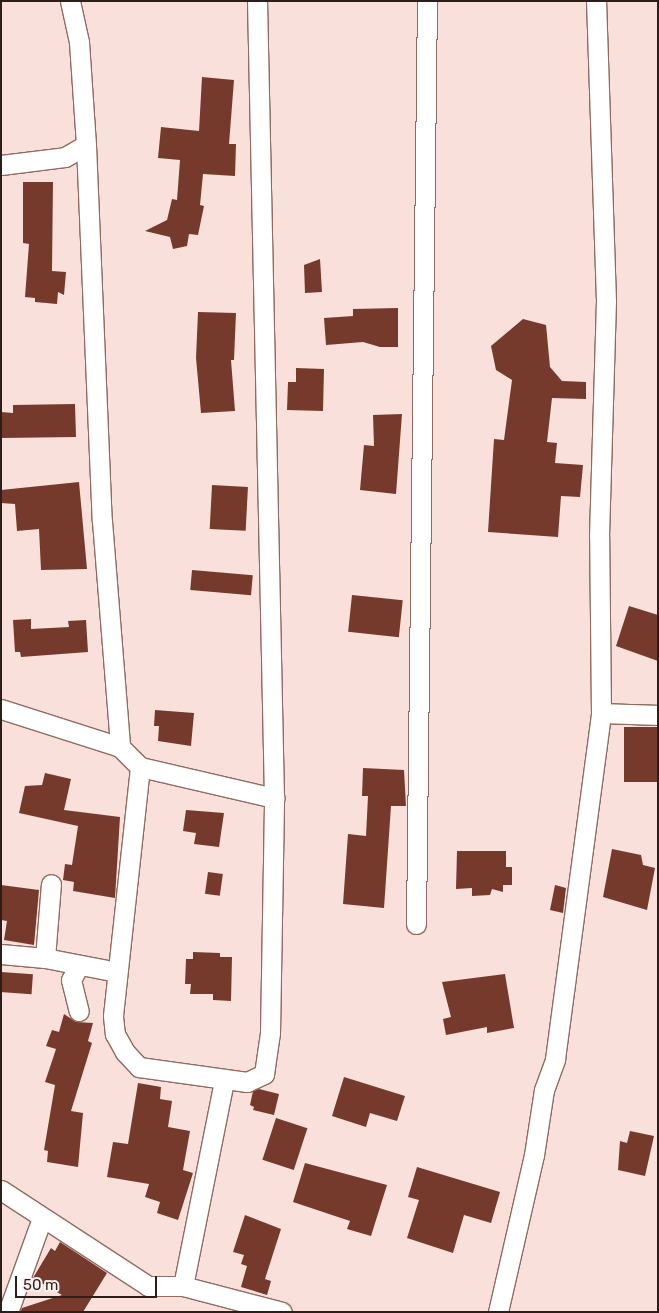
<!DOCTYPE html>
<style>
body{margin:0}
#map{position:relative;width:659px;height:1313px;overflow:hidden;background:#f9e0da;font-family:Rubik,sans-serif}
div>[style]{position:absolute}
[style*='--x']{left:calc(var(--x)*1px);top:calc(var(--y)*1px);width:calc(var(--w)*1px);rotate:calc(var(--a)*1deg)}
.building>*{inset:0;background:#753a2b;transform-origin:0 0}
.roads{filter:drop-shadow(1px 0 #8f6b61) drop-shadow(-1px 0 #8f6b61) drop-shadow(0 1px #8f6b61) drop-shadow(0 -1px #8f6b61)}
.minor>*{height:19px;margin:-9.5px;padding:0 9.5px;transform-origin:9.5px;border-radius:9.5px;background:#fff}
span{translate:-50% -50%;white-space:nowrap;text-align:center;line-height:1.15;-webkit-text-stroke:5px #faf2f0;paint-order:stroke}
.frame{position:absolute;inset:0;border:2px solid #2d1e1a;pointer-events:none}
.scale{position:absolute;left:15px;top:1276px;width:142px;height:22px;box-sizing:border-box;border:2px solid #2d1e1a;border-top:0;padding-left:6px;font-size:15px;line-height:18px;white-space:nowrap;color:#2d1e1a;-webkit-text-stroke:4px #faf2f0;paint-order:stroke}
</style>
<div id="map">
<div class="building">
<i style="clip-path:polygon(202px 77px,234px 80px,229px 144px,236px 144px,235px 176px,203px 174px,200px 205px,204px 206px,198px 235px,189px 234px,187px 246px,173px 249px,170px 237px,145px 231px,167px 220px,172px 199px,177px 200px,180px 160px,158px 158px,161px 127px,199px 131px)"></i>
<i style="clip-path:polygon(23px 182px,53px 182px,52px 271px,66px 272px,64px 295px,58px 292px,57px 304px,35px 302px,35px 298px,25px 297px,29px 244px,23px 243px)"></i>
<i style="clip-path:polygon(320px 259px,322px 292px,305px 293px,304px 265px)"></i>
<i style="clip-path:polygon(398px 308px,398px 347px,380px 347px,363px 342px,326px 345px,324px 318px,353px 316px,353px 309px)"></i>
<i style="clip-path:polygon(198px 312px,236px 313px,234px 360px,231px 360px,235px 411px,201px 413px,196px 358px)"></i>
<i style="clip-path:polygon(523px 319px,546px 325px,550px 367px,562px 381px,586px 382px,586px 399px,552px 398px,547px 442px,557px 443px,555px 463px,583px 465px,580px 497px,561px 496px,558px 537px,488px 532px,494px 439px,504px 440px,512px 380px,496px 370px,491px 346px)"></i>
<i style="clip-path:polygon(296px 368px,324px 369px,323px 411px,287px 410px,288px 382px,296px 382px)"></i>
<i style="clip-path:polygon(75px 404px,76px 437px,1px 438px,1px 412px,13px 413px,13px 405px)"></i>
<i style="clip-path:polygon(402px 414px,396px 494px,360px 490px,364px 445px,374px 446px,373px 415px)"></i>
<i style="clip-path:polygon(79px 482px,87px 569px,41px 570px,39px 529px,17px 531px,15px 504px,1px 503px,1px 490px)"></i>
<i style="left:212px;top:485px;width:36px;height:44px;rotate:3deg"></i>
<i style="left:192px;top:570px;width:61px;height:20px;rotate:5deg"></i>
<i style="left:352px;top:595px;width:51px;height:37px;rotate:6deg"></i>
<i style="clip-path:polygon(629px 606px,658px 615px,658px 661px,616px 646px)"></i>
<i style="clip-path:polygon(31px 619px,31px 629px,69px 627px,68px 621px,86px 620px,88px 652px,21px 657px,20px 652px,15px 652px,13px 620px)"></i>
<i style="clip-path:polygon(155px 710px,194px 713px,191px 746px,158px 741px,159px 726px,154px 726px)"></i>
<i style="left:658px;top:727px;width:55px;height:34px;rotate:90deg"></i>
<i style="clip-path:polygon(363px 768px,404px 770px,406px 806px,391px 806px,384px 908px,343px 904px,348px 834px,366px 836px,368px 796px,362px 796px)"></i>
<i style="clip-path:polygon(45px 773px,71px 779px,64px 810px,120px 817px,115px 898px,73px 891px,74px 882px,63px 880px,65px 864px,72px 865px,78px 826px,19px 813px,25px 786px,42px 785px)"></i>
<i style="clip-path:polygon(186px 810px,224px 813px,219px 847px,194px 844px,196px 833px,183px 831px)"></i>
<i style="clip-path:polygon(612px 849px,641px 855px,643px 865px,655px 868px,647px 910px,603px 897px)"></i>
<i style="clip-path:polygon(457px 851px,506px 851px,506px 867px,512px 867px,512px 885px,503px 885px,503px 892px,492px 889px,490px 895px,472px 896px,472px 888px,456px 889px)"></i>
<i style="left:208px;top:872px;width:15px;height:22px;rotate:8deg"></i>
<i style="clip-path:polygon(1px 885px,39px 890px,34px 945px,4px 940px,7px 921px,1px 920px)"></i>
<i style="clip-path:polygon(555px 885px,566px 888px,563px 913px,550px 910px)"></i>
<i style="clip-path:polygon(193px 952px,220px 953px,220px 957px,232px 957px,231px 1001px,213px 1000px,213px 994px,190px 994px,191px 984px,185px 984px,186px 959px,193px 959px)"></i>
<i style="left:1px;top:972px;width:32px;height:20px;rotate:4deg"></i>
<i style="clip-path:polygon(505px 974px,514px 1028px,487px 1033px,487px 1027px,446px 1035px,443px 1019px,451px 1017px,442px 982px)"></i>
<i style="clip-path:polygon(64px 1014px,76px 1022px,93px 1023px,88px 1041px,92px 1043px,71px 1111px,83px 1113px,78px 1167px,47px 1162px,48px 1151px,44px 1150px,55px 1085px,45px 1082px,56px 1049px,46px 1046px,52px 1030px,59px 1032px)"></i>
<i style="clip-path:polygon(344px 1077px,405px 1096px,397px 1121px,370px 1113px,366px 1127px,332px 1116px)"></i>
<i style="clip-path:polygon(138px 1083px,161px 1087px,160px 1099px,172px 1101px,168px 1127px,190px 1131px,183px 1170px,193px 1173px,178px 1220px,157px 1213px,160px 1202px,145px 1197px,149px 1184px,107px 1177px,113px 1142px,128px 1144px)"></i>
<i style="clip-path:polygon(259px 1089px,279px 1094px,274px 1115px,253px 1110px,254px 1107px,250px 1105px,253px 1091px)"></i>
<i style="left:276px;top:1118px;width:33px;height:44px;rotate:18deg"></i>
<i style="clip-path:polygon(630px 1131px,654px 1136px,645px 1176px,618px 1170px,620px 1141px,627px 1143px)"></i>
<i style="clip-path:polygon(305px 1163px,387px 1185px,371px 1236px,347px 1229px,350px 1221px,293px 1202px)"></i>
<i style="clip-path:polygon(417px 1167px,500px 1192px,491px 1223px,464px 1215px,453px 1253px,407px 1238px,419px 1200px,408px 1197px)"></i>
<i style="clip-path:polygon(245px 1215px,281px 1229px,265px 1279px,271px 1281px,267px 1295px,241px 1287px,247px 1266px,241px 1264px,244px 1255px,233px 1252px)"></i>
<i style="clip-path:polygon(60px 1242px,107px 1273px,83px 1312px,20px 1312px,22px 1308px,62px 1295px,33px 1278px,51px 1248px,55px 1251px)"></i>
</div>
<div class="roads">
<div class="minor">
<i style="--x:70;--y:1;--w:42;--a:77.6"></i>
<i style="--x:79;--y:42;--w:103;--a:86.1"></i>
<i style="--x:86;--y:145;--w:376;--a:87.6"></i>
<i style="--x:102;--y:521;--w:227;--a:85.4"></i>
<i style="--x:1;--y:165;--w:64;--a:-7.1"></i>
<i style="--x:65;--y:157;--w:24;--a:-30"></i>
<i style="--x:1;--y:709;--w:125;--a:17.7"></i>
<i style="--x:120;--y:747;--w:28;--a:45"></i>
<i style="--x:140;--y:767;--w:138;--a:13"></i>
<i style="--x:601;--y:713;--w:57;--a:2"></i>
<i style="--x:140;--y:767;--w:250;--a:96.2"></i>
<i style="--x:113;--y:1016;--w:18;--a:84"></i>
<i style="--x:115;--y:1034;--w:21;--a:61"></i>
<i style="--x:125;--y:1052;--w:21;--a:47"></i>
<i style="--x:139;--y:1067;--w:109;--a:7.9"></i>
<i style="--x:247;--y:1082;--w:19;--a:-25"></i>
<i style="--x:264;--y:1074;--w:41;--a:-81.7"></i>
<i style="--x:270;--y:1033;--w:235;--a:-89"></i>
<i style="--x:274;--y:798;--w:797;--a:-91.22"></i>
<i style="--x:416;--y:924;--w:923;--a:-89.32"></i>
<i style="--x:1;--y:954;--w:44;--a:5.2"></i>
<i style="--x:45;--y:958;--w:73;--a:11"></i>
<i style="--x:45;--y:958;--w:74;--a:-85.4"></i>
<i style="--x:79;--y:965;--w:17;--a:118"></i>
<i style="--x:71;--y:980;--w:32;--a:76"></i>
<i style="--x:1;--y:1190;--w:176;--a:33.1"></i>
<i style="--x:148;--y:1286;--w:35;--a:0"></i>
<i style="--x:183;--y:1286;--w:102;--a:14.7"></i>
<i style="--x:183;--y:1286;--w:210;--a:-78.7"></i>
<i style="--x:8;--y:1312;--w:100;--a:-70.1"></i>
<i style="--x:498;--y:1312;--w:161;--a:-77.1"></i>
<i style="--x:534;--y:1155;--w:66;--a:-81.3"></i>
<i style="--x:544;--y:1090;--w:33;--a:-70"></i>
<i style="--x:555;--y:1059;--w:349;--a:-82.4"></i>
<i style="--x:601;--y:713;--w:177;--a:-90.6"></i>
<i style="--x:599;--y:536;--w:235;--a:-88.3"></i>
<i style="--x:606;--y:301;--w:300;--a:-91.9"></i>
</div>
</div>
<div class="frame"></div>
<div class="scale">50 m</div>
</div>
